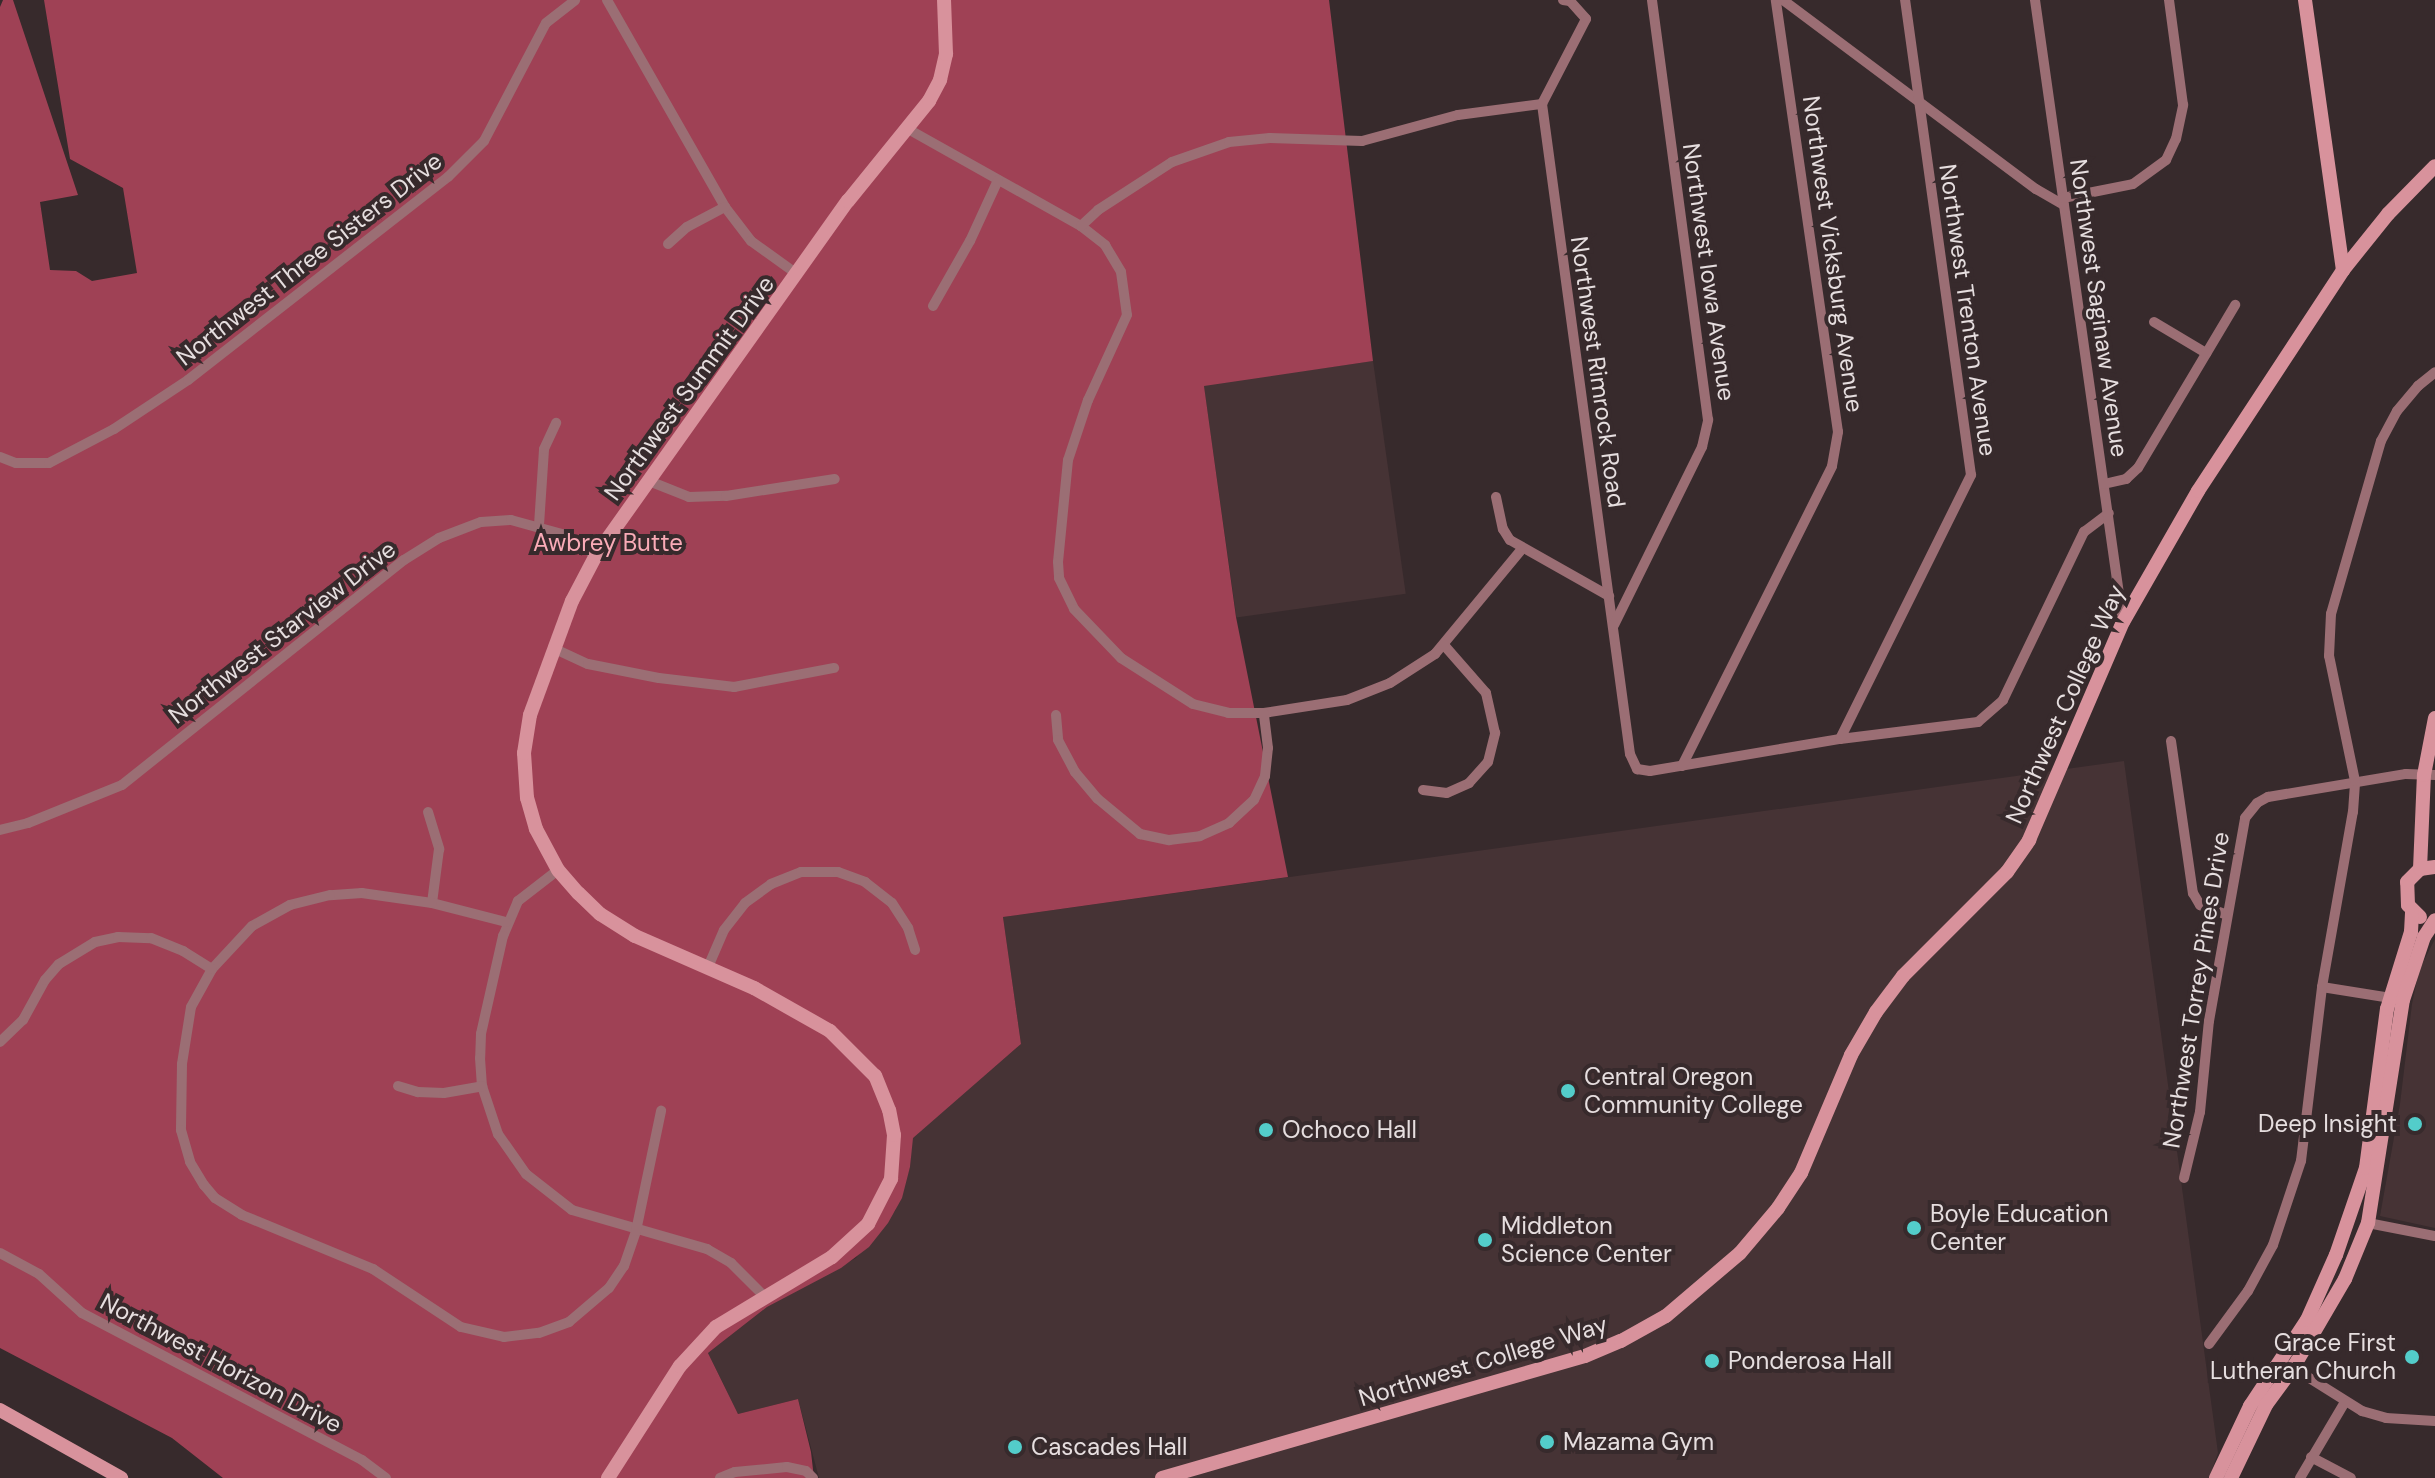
<!DOCTYPE html>
<style>
body{margin:0}
#map{position:relative;width:2435px;height:1478px;overflow:hidden;background:#372a2c;font-family:"DM Sans",sans-serif}
div>[style]{position:absolute}
[style*='--x']{left:calc(var(--x)*1px);top:calc(var(--y)*1px);width:calc(var(--w)*1px);rotate:calc(var(--a)*1deg)}
.built>*{inset:0;background:#463335;transform-origin:0 0}
.forest>*{inset:0;background:#9f4155}
.street>*{height:10px;margin:-5px;padding:0 5px;transform-origin:5px;border-radius:5px;background:#9b6e74}
.secondary>*{height:14px;margin:-7px;padding:0 7px;transform-origin:7px;border-radius:7px;background:#d8929c}
.dots>*{width:22px;height:22px;translate:-50% -50%;box-sizing:border-box;border:4px solid #372a2c;border-radius:50%}
span{translate:-50% -50%;white-space:nowrap;text-align:center;line-height:1.15;-webkit-text-stroke:8px #372a2c;paint-order:stroke}
.street-label{font-size:24px;color:#e6dedf}
.park-label{font-size:24px;color:#faabb7}
.poi-label{font-size:24px;color:#e6dedf}
.left{translate:0 -50%;text-align:left}
.right{translate:-100% -50%;text-align:right}
</style>
<div id="map">
<div class="built">
<i style="left:1373px;top:361px;width:235px;height:171px;rotate:82deg"></i>
<i style="clip-path:polygon(2124px 761px,2218px 1453px,2209px 1478px,819px 1478px,798px 1399px,738px 1414px,708px 1353px,767px 1307px,856px 1258px,895px 1211px,910px 1167px,912px 1138px,1021px 1044px,1003px 917px)"></i>
<i style="clip-path:polygon(2435px 939px,2435px 1228px,2380px 1216px,2400px 1104px,2412px 1004px,2419px 970px)"></i>
</div>
<div class="forest">
<i style="clip-path:polygon(3px 0,13px 0,78px 195px,40px 202px,50px 270px,76px 271px,92px 281px,137px 273px,123px 188px,70px 159px,44px 0,1329px 0,1373px 361px,1204px 386px,1236px 617px,1288px 877px,1003px 917px,1021px 1044px,913px 1138px,910px 1167px,902px 1198px,888px 1223px,869px 1247px,841px 1268px,767px 1307px,708px 1353px,738px 1414px,798px 1399px,811px 1452px,814px 1478px,223px 1478px,172px 1438px,0 1348px,0 7px)"></i>
</div>
<div class="street">
<i style="--x:607;--y:0;--w:238;--a:60.3"></i>
<i style="--x:725;--y:207;--w:43;--a:52.6"></i>
<i style="--x:751;--y:241;--w:57;--a:35.7"></i>
<i style="--x:1563;--y:0;--w:7;--a:8"></i>
<i style="--x:1570;--y:1;--w:24;--a:48"></i>
<i style="--x:1586;--y:19;--w:96;--a:117.4"></i>
<i style="--x:1542;--y:104;--w:656;--a:82.29"></i>
<i style="--x:1630;--y:754;--w:17;--a:65"></i>
<i style="--x:1637;--y:769;--w:13;--a:9"></i>
<i style="--x:1650;--y:771;--w:193;--a:-9.6"></i>
<i style="--x:1840;--y:739;--w:139;--a:-7"></i>
<i style="--x:1978;--y:722;--w:33;--a:-41"></i>
<i style="--x:2003;--y:700;--w:187;--a:-64.3"></i>
<i style="--x:2084;--y:532;--w:31;--a:-37"></i>
<i style="--x:1783;--y:0;--w:316;--a:36.8"></i>
<i style="--x:2036;--y:189;--w:32;--a:30"></i>
<i style="--x:2035;--y:0;--w:628;--a:81.95"></i>
<i style="--x:908;--y:129;--w:198;--a:29.3"></i>
<i style="--x:1081;--y:226;--w:31;--a:38"></i>
<i style="--x:1105;--y:245;--w:31;--a:59"></i>
<i style="--x:1121;--y:272;--w:43;--a:82.1"></i>
<i style="--x:1127;--y:315;--w:94;--a:114.6"></i>
<i style="--x:1088;--y:400;--w:63;--a:108.4"></i>
<i style="--x:1068;--y:460;--w:102;--a:95.6"></i>
<i style="--x:1058;--y:562;--w:16;--a:86"></i>
<i style="--x:1059;--y:578;--w:34;--a:64"></i>
<i style="--x:1074;--y:609;--w:68;--a:46.2"></i>
<i style="--x:1121;--y:658;--w:85;--a:32.6"></i>
<i style="--x:1193;--y:704;--w:36;--a:14"></i>
<i style="--x:1228;--y:713;--w:36;--a:0"></i>
<i style="--x:1264;--y:713;--w:84;--a:-8.9"></i>
<i style="--x:1347;--y:700;--w:46;--a:-21.6"></i>
<i style="--x:1390;--y:683;--w:54;--a:-32.8"></i>
<i style="--x:1435;--y:654;--w:136;--a:-50.4"></i>
<i style="--x:2063;--y:198;--w:71;--a:-11.3"></i>
<i style="--x:2133;--y:184;--w:41;--a:-36"></i>
<i style="--x:2166;--y:160;--w:23;--a:-65"></i>
<i style="--x:2176;--y:139;--w:35;--a:-78"></i>
<i style="--x:2183;--y:105;--w:106;--a:-97.6"></i>
<i style="--x:1081;--y:226;--w:23;--a:-43"></i>
<i style="--x:1098;--y:210;--w:88;--a:-33"></i>
<i style="--x:1172;--y:162;--w:60;--a:-19.3"></i>
<i style="--x:1229;--y:142;--w:41;--a:-5.6"></i>
<i style="--x:1270;--y:138;--w:92;--a:1.9"></i>
<i style="--x:1362;--y:141;--w:99;--a:-15.2"></i>
<i style="--x:1458;--y:115;--w:85;--a:-7.5"></i>
<i style="--x:668;--y:244;--w:25;--a:-42"></i>
<i style="--x:687;--y:227;--w:43;--a:-27.8"></i>
<i style="--x:933;--y:306;--w:75;--a:-60.4"></i>
<i style="--x:970;--y:241;--w:67;--a:-65.3"></i>
<i style="--x:2154;--y:322;--w:61;--a:30.8"></i>
<i style="--x:0;--y:457;--w:17;--a:21"></i>
<i style="--x:16;--y:463;--w:33;--a:0"></i>
<i style="--x:49;--y:463;--w:73;--a:-27.6"></i>
<i style="--x:114;--y:429;--w:89;--a:-33.5"></i>
<i style="--x:188;--y:380;--w:330;--a:-38"></i>
<i style="--x:448;--y:177;--w:51;--a:-45"></i>
<i style="--x:484;--y:141;--w:133;--a:-62.3"></i>
<i style="--x:546;--y:23;--w:37;--a:-38"></i>
<i style="--x:649;--y:481;--w:43;--a:21.8"></i>
<i style="--x:689;--y:497;--w:37;--a:-2"></i>
<i style="--x:726;--y:496;--w:110;--a:-8.9"></i>
<i style="--x:2104;--y:484;--w:23;--a:-13"></i>
<i style="--x:2126;--y:479;--w:16;--a:-43"></i>
<i style="--x:2138;--y:468;--w:190;--a:-59.2"></i>
<i style="--x:1496;--y:497;--w:33;--a:78"></i>
<i style="--x:1503;--y:529;--w:13;--a:58"></i>
<i style="--x:1510;--y:540;--w:114;--a:29.5"></i>
<i style="--x:539;--y:525;--w:76;--a:-86.2"></i>
<i style="--x:544;--y:449;--w:29;--a:-65"></i>
<i style="--x:1614;--y:625;--w:199;--a:-63.7"></i>
<i style="--x:1702;--y:447;--w:28;--a:-77"></i>
<i style="--x:1708;--y:420;--w:424;--a:-97.6"></i>
<i style="--x:553;--y:648;--w:38;--a:25"></i>
<i style="--x:588;--y:664;--w:72;--a:11.2"></i>
<i style="--x:659;--y:678;--w:76;--a:6.8"></i>
<i style="--x:734;--y:687;--w:102;--a:-10.8"></i>
<i style="--x:1056;--y:715;--w:25;--a:85"></i>
<i style="--x:1058;--y:740;--w:36;--a:62"></i>
<i style="--x:1075;--y:772;--w:35;--a:50"></i>
<i style="--x:1098;--y:799;--w:55;--a:39.8"></i>
<i style="--x:1140;--y:834;--w:30;--a:12"></i>
<i style="--x:1169;--y:840;--w:31;--a:-7"></i>
<i style="--x:1200;--y:836;--w:32;--a:-24"></i>
<i style="--x:1229;--y:823;--w:34;--a:-43"></i>
<i style="--x:1254;--y:800;--w:26;--a:-65"></i>
<i style="--x:1265;--y:776;--w:28;--a:-84"></i>
<i style="--x:1268;--y:748;--w:35;--a:-97"></i>
<i style="--x:1840;--y:739;--w:295;--a:-63.6"></i>
<i style="--x:1971;--y:475;--w:480;--a:-97.9"></i>
<i style="--x:2171;--y:741;--w:154;--a:81.8"></i>
<i style="--x:2193;--y:893;--w:14;--a:60"></i>
<i style="--x:2200;--y:905;--w:27;--a:20"></i>
<i style="--x:1682;--y:766;--w:335;--a:-63.4"></i>
<i style="--x:1832;--y:466;--w:35;--a:-80"></i>
<i style="--x:1838;--y:432;--w:436;--a:-98.2"></i>
<i style="--x:1423;--y:790;--w:24;--a:7"></i>
<i style="--x:1447;--y:793;--w:24;--a:-24"></i>
<i style="--x:1469;--y:783;--w:28;--a:-48"></i>
<i style="--x:1488;--y:762;--w:30;--a:-76"></i>
<i style="--x:1495;--y:733;--w:41;--a:-102.7"></i>
<i style="--x:1486;--y:693;--w:64;--a:-131.2"></i>
<i style="--x:428;--y:812;--w:39;--a:73"></i>
<i style="--x:439;--y:849;--w:54;--a:97.4"></i>
<i style="--x:0;--y:830;--w:29;--a:-14"></i>
<i style="--x:28;--y:823;--w:101;--a:-22"></i>
<i style="--x:122;--y:785;--w:361;--a:-38.6"></i>
<i style="--x:404;--y:560;--w:41;--a:-32.2"></i>
<i style="--x:439;--y:538;--w:45;--a:-20.9"></i>
<i style="--x:481;--y:522;--w:30;--a:-4"></i>
<i style="--x:511;--y:520;--w:53;--a:15.4"></i>
<i style="--x:562;--y:534;--w:40;--a:32"></i>
<i style="--x:558;--y:870;--w:51;--a:142.2"></i>
<i style="--x:518;--y:901;--w:38;--a:113"></i>
<i style="--x:503;--y:936;--w:100;--a:102.7"></i>
<i style="--x:481;--y:1034;--w:24;--a:92"></i>
<i style="--x:480;--y:1058;--w:28;--a:86"></i>
<i style="--x:482;--y:1086;--w:51;--a:71.6"></i>
<i style="--x:498;--y:1134;--w:49;--a:55"></i>
<i style="--x:526;--y:1174;--w:58;--a:38"></i>
<i style="--x:572;--y:1210;--w:141;--a:16.1"></i>
<i style="--x:707;--y:1249;--w:28;--a:30"></i>
<i style="--x:731;--y:1263;--w:45;--a:45"></i>
<i style="--x:506;--y:922;--w:76;--a:-165.6"></i>
<i style="--x:432;--y:903;--w:71;--a:-171.9"></i>
<i style="--x:362;--y:893;--w:32;--a:176"></i>
<i style="--x:330;--y:895;--w:41;--a:166"></i>
<i style="--x:290;--y:905;--w:43;--a:151.1"></i>
<i style="--x:252;--y:926;--w:59;--a:132.9"></i>
<i style="--x:212;--y:969;--w:43;--a:118.9"></i>
<i style="--x:191;--y:1007;--w:58;--a:99"></i>
<i style="--x:182;--y:1064;--w:66;--a:90.9"></i>
<i style="--x:181;--y:1130;--w:33;--a:74"></i>
<i style="--x:190;--y:1162;--w:27;--a:59"></i>
<i style="--x:204;--y:1185;--w:17;--a:50"></i>
<i style="--x:215;--y:1198;--w:32;--a:32"></i>
<i style="--x:242;--y:1215;--w:142;--a:22.4"></i>
<i style="--x:373;--y:1269;--w:105;--a:33.4"></i>
<i style="--x:461;--y:1327;--w:44;--a:13.1"></i>
<i style="--x:504;--y:1337;--w:35;--a:-7"></i>
<i style="--x:539;--y:1333;--w:32;--a:-20"></i>
<i style="--x:569;--y:1322;--w:52;--a:-40.4"></i>
<i style="--x:609;--y:1288;--w:27;--a:-56"></i>
<i style="--x:624;--y:1266;--w:37;--a:-71"></i>
<i style="--x:636;--y:1231;--w:123;--a:-78.2"></i>
<i style="--x:708;--y:967;--w:40;--a:-66.6"></i>
<i style="--x:724;--y:930;--w:34;--a:-52"></i>
<i style="--x:745;--y:903;--w:32;--a:-36"></i>
<i style="--x:771;--y:884;--w:32;--a:-22"></i>
<i style="--x:801;--y:872;--w:37;--a:0"></i>
<i style="--x:838;--y:872;--w:29;--a:20"></i>
<i style="--x:865;--y:882;--w:34;--a:38"></i>
<i style="--x:892;--y:903;--w:30;--a:57"></i>
<i style="--x:908;--y:928;--w:23;--a:72"></i>
<i style="--x:2322;--y:987;--w:76;--a:9.1"></i>
<i style="--x:0;--y:1042;--w:32;--a:-44"></i>
<i style="--x:23;--y:1020;--w:46;--a:-61.2"></i>
<i style="--x:45;--y:980;--w:21;--a:-49"></i>
<i style="--x:59;--y:964;--w:42;--a:-31.4"></i>
<i style="--x:95;--y:942;--w:24;--a:-12"></i>
<i style="--x:118;--y:937;--w:33;--a:2"></i>
<i style="--x:151;--y:938;--w:35;--a:22"></i>
<i style="--x:183;--y:951;--w:34;--a:32"></i>
<i style="--x:398;--y:1086;--w:21;--a:17"></i>
<i style="--x:418;--y:1092;--w:26;--a:2"></i>
<i style="--x:444;--y:1093;--w:39;--a:-10"></i>
<i style="--x:2184;--y:1178;--w:68;--a:-76.4"></i>
<i style="--x:2200;--y:1112;--w:91;--a:-84.4"></i>
<i style="--x:2209;--y:1021;--w:206;--a:-79.9"></i>
<i style="--x:2245;--y:818;--w:19;--a:-51"></i>
<i style="--x:2257;--y:803;--w:13;--a:-29"></i>
<i style="--x:2268;--y:797;--w:140;--a:-9.5"></i>
<i style="--x:2406;--y:774;--w:29;--a:2"></i>
<i style="--x:2368;--y:1223;--w:68;--a:11"></i>
<i style="--x:0;--y:1253;--w:44;--a:28.3"></i>
<i style="--x:39;--y:1274;--w:58;--a:42.2"></i>
<i style="--x:82;--y:1313;--w:316;--a:27.7"></i>
<i style="--x:362;--y:1460;--w:30;--a:37"></i>
<i style="--x:2209;--y:1344;--w:66;--a:-53.7"></i>
<i style="--x:2248;--y:1291;--w:52;--a:-61.5"></i>
<i style="--x:2273;--y:1245;--w:89;--a:-71.6"></i>
<i style="--x:2301;--y:1161;--w:175;--a:-83.1"></i>
<i style="--x:2322;--y:987;--w:178;--a:-80"></i>
<i style="--x:2353;--y:812;--w:31;--a:-86"></i>
<i style="--x:2355;--y:781;--w:128;--a:-101.7"></i>
<i style="--x:2329;--y:656;--w:42;--a:-87.3"></i>
<i style="--x:2331;--y:614;--w:180;--a:-73.9"></i>
<i style="--x:2381;--y:441;--w:34;--a:-62"></i>
<i style="--x:2397;--y:411;--w:33;--a:-50"></i>
<i style="--x:2418;--y:386;--w:22;--a:-39"></i>
<i style="--x:2287;--y:1364;--w:89;--a:32.1"></i>
<i style="--x:2362;--y:1411;--w:25;--a:16"></i>
<i style="--x:2386;--y:1418;--w:49;--a:3.5"></i>
<i style="--x:2311;--y:1457;--w:45;--a:27.7"></i>
<i style="--x:720;--y:1478;--w:16;--a:-22"></i>
<i style="--x:735;--y:1472;--w:52;--a:-5.5"></i>
<i style="--x:787;--y:1467;--w:19;--a:12"></i>
<i style="--x:806;--y:1471;--w:10;--a:45"></i>
<i style="--x:2300;--y:1478;--w:88;--a:-59.4"></i>
</div>
<div class="secondary">
<i style="--x:2305;--y:0;--w:273;--a:82"></i>
<i style="--x:2420;--y:869;--w:94;--a:-87.6"></i>
<i style="--x:2424;--y:775;--w:58;--a:-79.1"></i>
<i style="--x:2420;--y:917;--w:17;--a:-135"></i>
<i style="--x:2408;--y:905;--w:23;--a:-92"></i>
<i style="--x:2407;--y:882;--w:18;--a:-45"></i>
<i style="--x:2420;--y:869;--w:15;--a:-8"></i>
<i style="--x:0;--y:1410;--w:139;--a:29.3"></i>
<i style="--x:608;--y:1478;--w:133;--a:-57.3"></i>
<i style="--x:680;--y:1366;--w:53;--a:-47.3"></i>
<i style="--x:716;--y:1327;--w:135;--a:-31.1"></i>
<i style="--x:832;--y:1257;--w:49;--a:-42.5"></i>
<i style="--x:868;--y:1224;--w:51;--a:-62.9"></i>
<i style="--x:891;--y:1179;--w:44;--a:-86.1"></i>
<i style="--x:894;--y:1135;--w:25;--a:-101"></i>
<i style="--x:889;--y:1110;--w:37;--a:-112"></i>
<i style="--x:875;--y:1076;--w:64;--a:-135"></i>
<i style="--x:830;--y:1031;--w:87;--a:-150.5"></i>
<i style="--x:754;--y:988;--w:130;--a:-156.4"></i>
<i style="--x:635;--y:936;--w:41;--a:-147.8"></i>
<i style="--x:600;--y:914;--w:30;--a:-136"></i>
<i style="--x:578;--y:893;--w:30;--a:-131"></i>
<i style="--x:558;--y:870;--w:47;--a:-118.2"></i>
<i style="--x:536;--y:829;--w:32;--a:-106"></i>
<i style="--x:527;--y:798;--w:45;--a:-93.8"></i>
<i style="--x:524;--y:753;--w:38;--a:-81"></i>
<i style="--x:530;--y:715;--w:121;--a:-69.8"></i>
<i style="--x:572;--y:601;--w:52;--a:-62.4"></i>
<i style="--x:596;--y:555;--w:435;--a:-54.6"></i>
<i style="--x:848;--y:201;--w:129;--a:-51"></i>
<i style="--x:929;--y:101;--w:24;--a:-62"></i>
<i style="--x:940;--y:80;--w:27;--a:-77"></i>
<i style="--x:946;--y:54;--w:54;--a:-92.1"></i>
<i style="--x:1162;--y:1478;--w:440;--a:-16.1"></i>
<i style="--x:1585;--y:1356;--w:39;--a:-23"></i>
<i style="--x:1621;--y:1341;--w:51;--a:-29.1"></i>
<i style="--x:1666;--y:1316;--w:97;--a:-40.4"></i>
<i style="--x:1740;--y:1253;--w:59;--a:-49.8"></i>
<i style="--x:1778;--y:1208;--w:42;--a:-56.7"></i>
<i style="--x:1801;--y:1173;--w:128;--a:-67"></i>
<i style="--x:1851;--y:1055;--w:50;--a:-59.8"></i>
<i style="--x:1876;--y:1012;--w:45;--a:-53.1"></i>
<i style="--x:1903;--y:976;--w:147;--a:-45"></i>
<i style="--x:2007;--y:872;--w:39;--a:-55"></i>
<i style="--x:2029;--y:840;--w:237;--a:-66.7"></i>
<i style="--x:2123;--y:622;--w:151;--a:-60.2"></i>
<i style="--x:2198;--y:491;--w:264;--a:-56.7"></i>
<i style="--x:2343;--y:270;--w:72;--a:-51.2"></i>
<i style="--x:2388;--y:214;--w:67;--a:-45.6"></i>
<i style="--x:2216;--y:1478;--w:80;--a:-64.7"></i>
<i style="--x:2250;--y:1406;--w:103;--a:-56.5"></i>
<i style="--x:2307;--y:1320;--w:71;--a:-66"></i>
<i style="--x:2336;--y:1255;--w:92;--a:-71"></i>
<i style="--x:2366;--y:1168;--w:160;--a:-82.5"></i>
<i style="--x:2387;--y:1009;--w:81;--a:-72.7"></i>
<i style="--x:2411;--y:932;--w:20;--a:-87"></i>
<i style="--x:2231;--y:1478;--w:81;--a:-64.4"></i>
<i style="--x:2266;--y:1405;--w:46;--a:-53.9"></i>
<i style="--x:2293;--y:1368;--w:103;--a:-59.7"></i>
<i style="--x:2345;--y:1279;--w:61;--a:-67.7"></i>
<i style="--x:2368;--y:1223;--w:226;--a:-81.1"></i>
<i style="--x:2403;--y:1000;--w:66;--a:-71.6"></i>
<i style="--x:2424;--y:937;--w:20;--a:-57"></i>
</div>
<div class="dots">
<i style="left:1568px;top:1091px;background:#53cdca"></i>
<i style="left:2415px;top:1124px;background:#53cdca"></i>
<i style="left:1266px;top:1130px;background:#53cdca"></i>
<i style="left:1914px;top:1228px;background:#53cdca"></i>
<i style="left:1485px;top:1240px;background:#53cdca"></i>
<i style="left:2412px;top:1357px;background:#53cdca"></i>
<i style="left:1712px;top:1361px;background:#53cdca"></i>
<i style="left:1547px;top:1442px;background:#53cdca"></i>
<i style="left:1015px;top:1447px;background:#53cdca"></i>
</div>
<div class="street-label">
<span style="left:1833px;top:254px;rotate:82deg">Northwest Vicksburg Avenue</span>
<span style="left:309px;top:259px;rotate:-38deg">Northwest Three Sisters Drive</span>
<span style="left:1709px;top:272px;rotate:82deg">Northwest Iowa Avenue</span>
<span style="left:2099px;top:308px;rotate:82deg">Northwest Saginaw Avenue</span>
<span style="left:1968px;top:310px;rotate:82deg">Northwest Trenton Avenue</span>
<span style="left:1598px;top:372px;rotate:82deg">Northwest Rimrock Road</span>
<span style="left:689px;top:388px;rotate:-54deg">Northwest Summit Drive</span>
<span style="left:282px;top:632px;rotate:-38deg">Northwest Starview Drive</span>
<span style="left:2065px;top:704px;rotate:-66deg">Northwest College Way</span>
<span style="left:2196px;top:990px;rotate:-81deg">Northwest Torrey Pines Drive</span>
<span style="left:1483px;top:1361px;rotate:-17deg">Northwest College Way</span>
<span style="left:221px;top:1363px;rotate:28deg">Northwest Horizon Drive</span>
</div>
<div class="park-label">
<span style="left:608px;top:543px">Awbrey Butte</span>
</div>
<div class="poi-label">
<span class="left" style="left:1584px;top:1091px">Central Oregon<br>Community College</span>
<span class="right" style="left:2397px;top:1124px">Deep Insight</span>
<span class="left" style="left:1282px;top:1130px">Ochoco Hall</span>
<span class="left" style="left:1930px;top:1228px">Boyle Education<br>Center</span>
<span class="left" style="left:1501px;top:1240px">Middleton<br>Science Center</span>
<span class="right" style="left:2396px;top:1357px">Grace First<br>Lutheran Church</span>
<span class="left" style="left:1728px;top:1361px">Ponderosa Hall</span>
<span class="left" style="left:1563px;top:1442px">Mazama Gym</span>
<span class="left" style="left:1031px;top:1447px">Cascades Hall</span>
</div>
</div>
